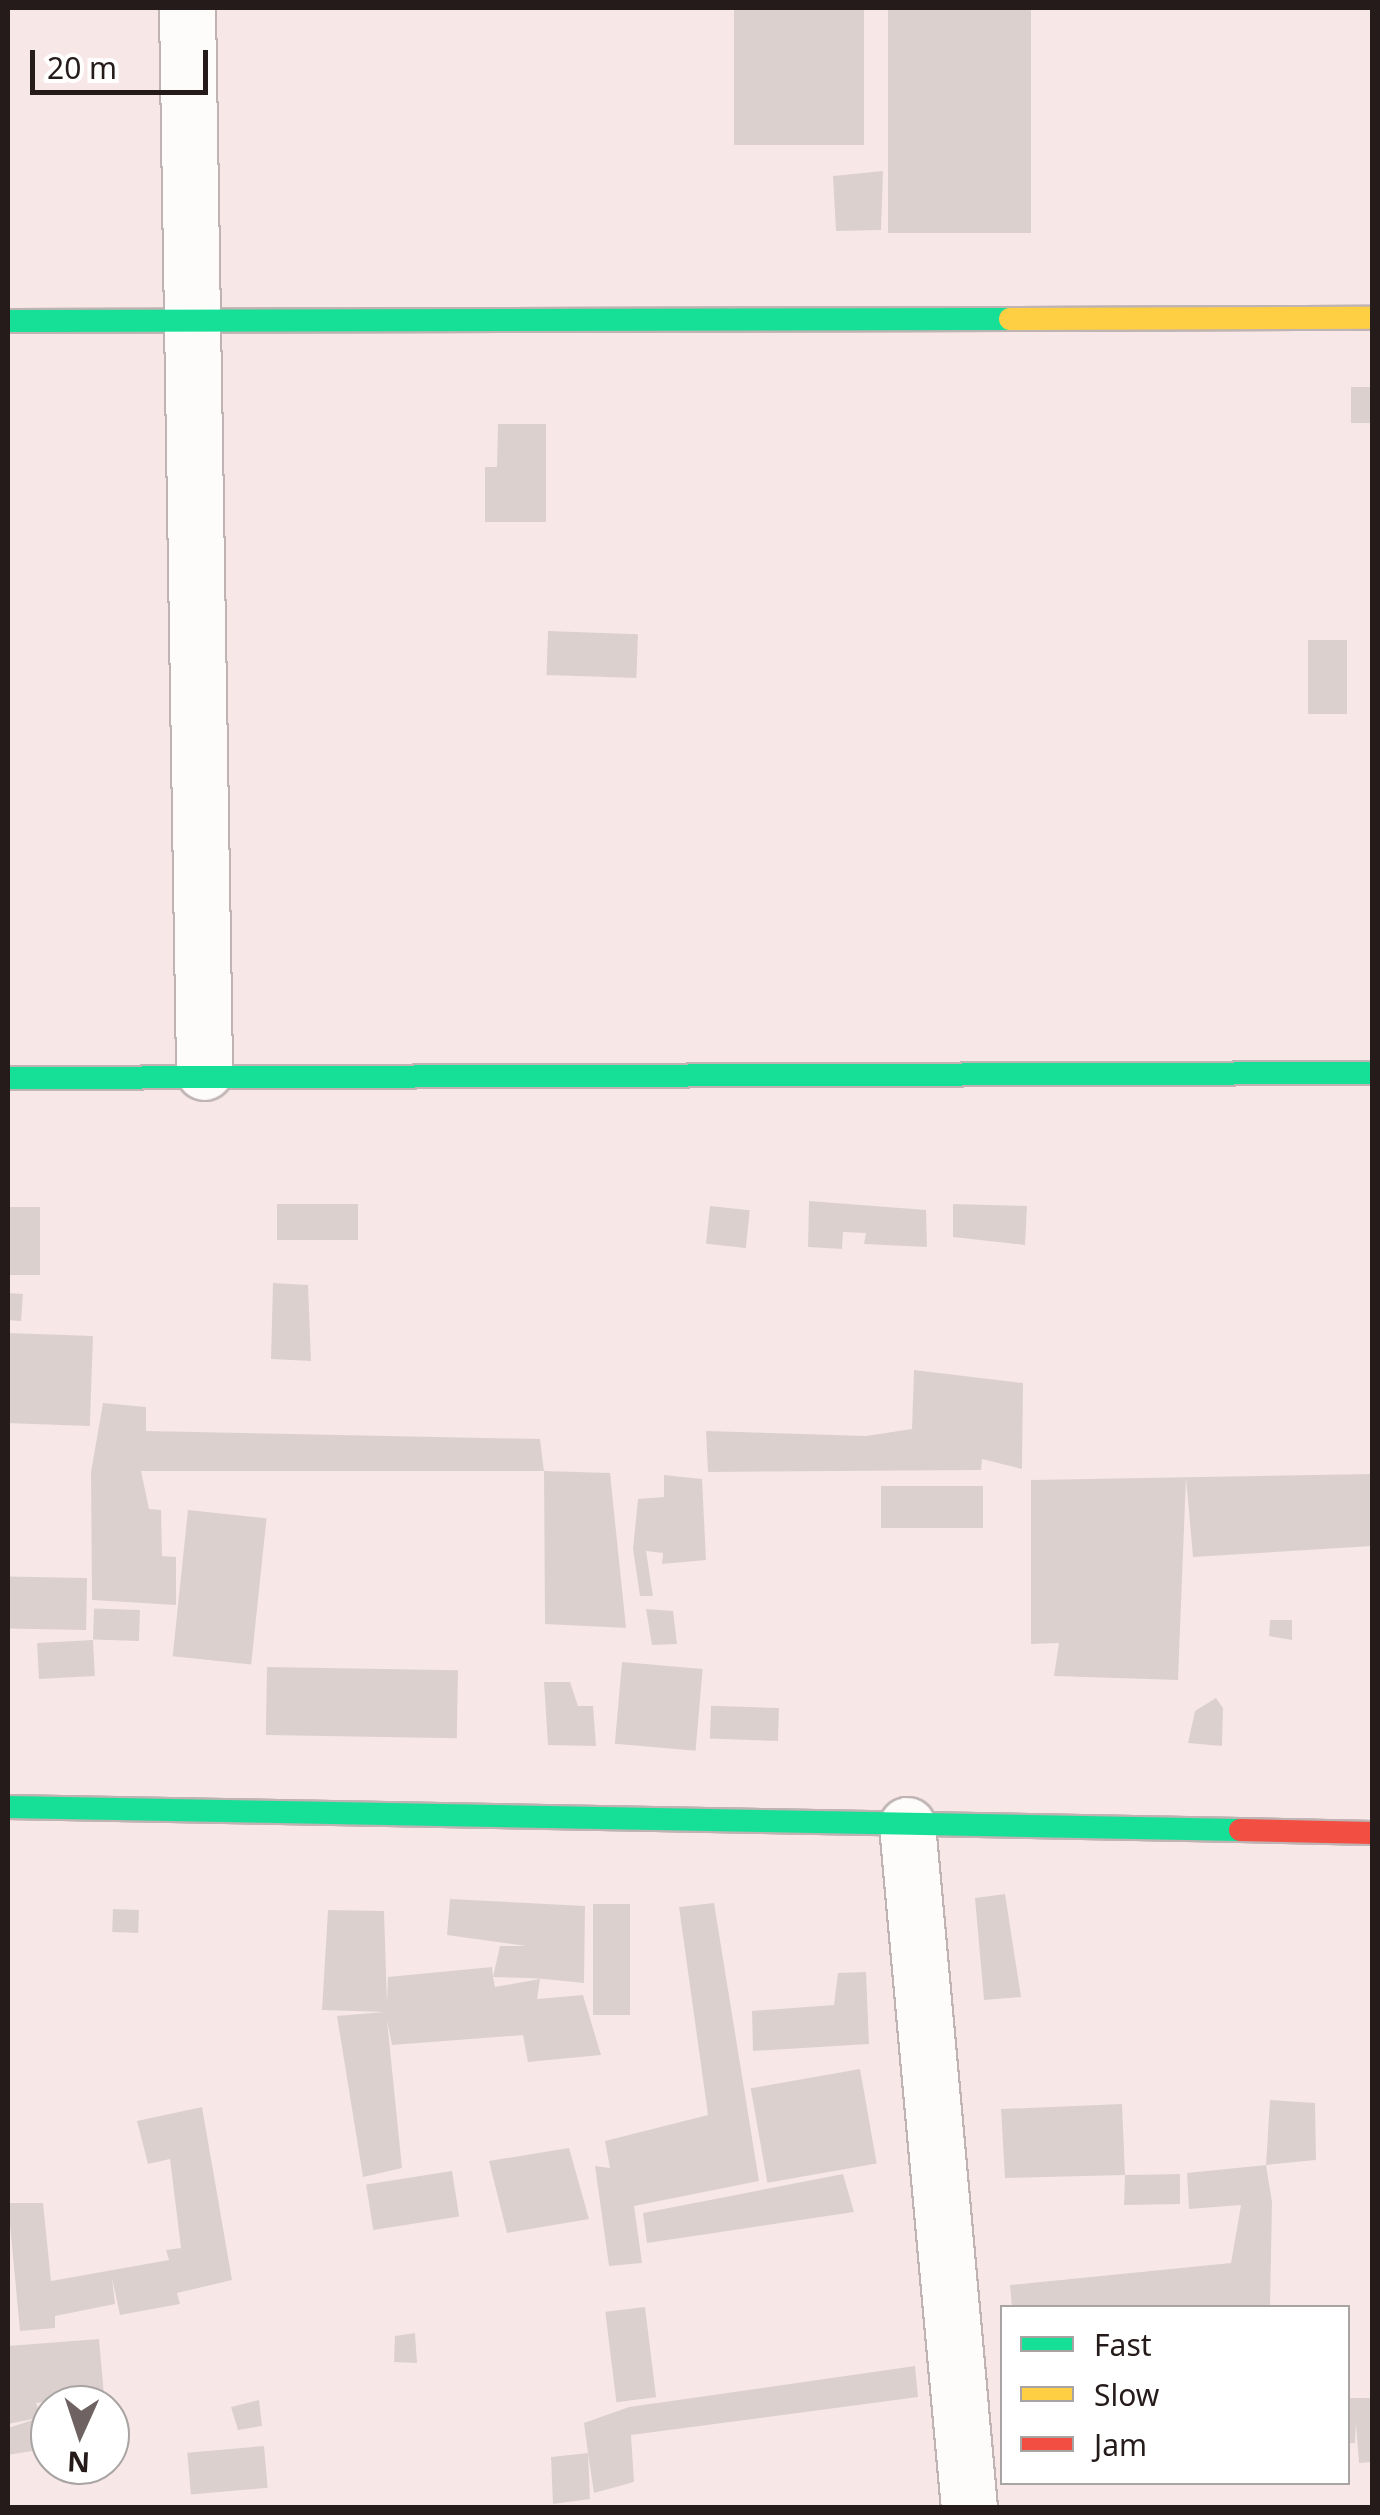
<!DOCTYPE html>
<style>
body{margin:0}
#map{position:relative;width:1380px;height:2515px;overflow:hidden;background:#f7e8e7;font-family:"Noto Sans",sans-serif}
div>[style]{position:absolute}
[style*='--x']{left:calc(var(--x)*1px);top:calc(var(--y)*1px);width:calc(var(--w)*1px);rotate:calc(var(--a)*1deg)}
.building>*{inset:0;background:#dcd0cf;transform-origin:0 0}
.roads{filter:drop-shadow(2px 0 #bfb3b3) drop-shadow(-2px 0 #bfb3b3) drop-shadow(0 2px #bfb3b3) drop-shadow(0 -2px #bfb3b3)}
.street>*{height:55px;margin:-27.5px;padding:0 27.5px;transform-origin:27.5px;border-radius:27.5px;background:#fefcfb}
.fast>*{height:22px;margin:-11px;padding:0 11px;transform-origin:11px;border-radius:11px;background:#16e098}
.slow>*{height:22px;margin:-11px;padding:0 11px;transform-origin:11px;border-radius:11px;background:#ffcf43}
.jam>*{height:22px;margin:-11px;padding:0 11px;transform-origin:11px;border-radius:11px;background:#f24e42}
span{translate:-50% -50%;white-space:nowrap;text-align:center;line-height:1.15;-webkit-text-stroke:8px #fff;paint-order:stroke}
.frame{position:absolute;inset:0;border:10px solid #251b1a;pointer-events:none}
.legend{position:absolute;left:1000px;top:2305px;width:350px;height:180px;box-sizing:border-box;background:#fff;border:2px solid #a8a4a3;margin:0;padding:12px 18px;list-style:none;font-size:30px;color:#251b1a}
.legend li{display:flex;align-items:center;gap:20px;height:50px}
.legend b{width:50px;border:2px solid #a8a4a3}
.north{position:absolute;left:30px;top:2385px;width:100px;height:100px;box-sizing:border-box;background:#fff;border:2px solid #a8a4a3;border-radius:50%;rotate:183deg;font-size:28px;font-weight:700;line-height:40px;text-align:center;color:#251b1a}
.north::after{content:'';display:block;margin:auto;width:35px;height:45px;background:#6e6362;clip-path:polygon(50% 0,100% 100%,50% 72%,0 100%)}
.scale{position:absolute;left:30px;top:50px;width:178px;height:45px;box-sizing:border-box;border:5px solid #251b1a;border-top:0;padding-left:12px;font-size:30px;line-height:35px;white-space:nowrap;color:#251b1a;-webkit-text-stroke:8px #fff;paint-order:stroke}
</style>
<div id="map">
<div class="building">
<i style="left:734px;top:8px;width:130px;height:137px"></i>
<i style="left:888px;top:8px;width:143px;height:225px"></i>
<i style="clip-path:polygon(883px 171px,881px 230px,836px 231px,833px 176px)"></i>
<i style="left:1351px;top:387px;width:21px;height:36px"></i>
<i style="clip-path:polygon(498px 424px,546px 424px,546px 522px,485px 522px,485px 467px,497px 467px)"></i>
<i style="left:548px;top:631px;width:90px;height:44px;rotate:2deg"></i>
<i style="left:1308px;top:640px;width:39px;height:74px"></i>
<i style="clip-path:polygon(809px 1201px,926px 1210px,927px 1247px,864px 1244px,866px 1233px,843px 1232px,842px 1249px,808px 1247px)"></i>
<i style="left:277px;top:1204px;width:81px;height:36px"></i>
<i style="clip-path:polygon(953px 1204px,1027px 1206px,1025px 1245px,953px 1237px)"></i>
<i style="left:710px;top:1206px;width:40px;height:38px;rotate:6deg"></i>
<i style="left:8px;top:1207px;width:32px;height:68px"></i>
<i style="clip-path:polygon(273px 1283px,308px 1285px,311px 1361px,271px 1359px)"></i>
<i style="left:8px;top:1293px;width:15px;height:27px;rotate:4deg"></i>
<i style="left:93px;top:1336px;width:90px;height:85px;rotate:92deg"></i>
<i style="clip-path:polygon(914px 1370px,1023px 1383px,1022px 1469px,982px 1459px,981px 1470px,708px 1472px,706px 1431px,866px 1436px,912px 1429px)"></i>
<i style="clip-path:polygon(103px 1403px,146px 1407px,146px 1431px,540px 1439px,544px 1471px,610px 1473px,626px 1628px,545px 1624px,544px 1471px,141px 1471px,149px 1509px,161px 1510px,162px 1556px,176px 1557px,176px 1605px,92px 1600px,91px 1472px)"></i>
<i style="clip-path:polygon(1372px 1474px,1372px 1546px,1193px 1557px,1186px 1478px,1178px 1680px,1054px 1676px,1059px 1643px,1031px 1644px,1031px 1480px)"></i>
<i style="clip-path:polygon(664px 1475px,702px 1479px,706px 1560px,662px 1564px,663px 1553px,646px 1551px,653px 1596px,640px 1596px,633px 1549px,638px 1499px,664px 1497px)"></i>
<i style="left:881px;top:1486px;width:102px;height:42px"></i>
<i style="left:188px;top:1510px;width:79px;height:147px;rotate:6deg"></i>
<i style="left:87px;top:1578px;width:52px;height:79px;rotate:91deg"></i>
<i style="clip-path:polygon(646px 1609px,673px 1611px,677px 1644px,652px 1645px)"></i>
<i style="left:140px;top:1610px;width:31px;height:46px;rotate:92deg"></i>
<i style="clip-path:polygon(1270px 1620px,1292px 1620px,1292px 1640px,1269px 1636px)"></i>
<i style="left:93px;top:1640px;width:36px;height:56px;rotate:87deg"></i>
<i style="left:622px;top:1662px;width:81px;height:82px;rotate:5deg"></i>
<i style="left:267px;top:1667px;width:191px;height:68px;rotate:1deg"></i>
<i style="clip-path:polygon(544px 1682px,570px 1682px,578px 1706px,593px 1706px,596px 1746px,548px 1745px)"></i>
<i style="clip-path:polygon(1216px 1698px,1223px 1708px,1222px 1746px,1188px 1743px,1195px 1711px)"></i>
<i style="left:779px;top:1708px;width:33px;height:68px;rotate:92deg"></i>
<i style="clip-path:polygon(1005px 1894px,1021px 1997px,984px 2000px,975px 1898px)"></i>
<i style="clip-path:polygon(450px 1899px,585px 1906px,584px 1983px,544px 1979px,529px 1978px,493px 1977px,495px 1987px,540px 1979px,537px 1999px,583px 1995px,601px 2055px,528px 2062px,523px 2035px,392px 2045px,387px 2020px,402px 2168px,363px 2177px,337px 2016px,385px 2012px,322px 2010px,328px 1910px,384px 1911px,387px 2003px,388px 1977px,492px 1967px,493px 1977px,500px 1946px,527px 1946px,447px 1935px)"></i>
<i style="clip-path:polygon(714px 1903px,759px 2181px,634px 2206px,642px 2263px,609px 2266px,595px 2166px,610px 2168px,605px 2141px,708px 2115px,679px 1907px)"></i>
<i style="left:593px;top:1904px;width:37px;height:111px"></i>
<i style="left:113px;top:1909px;width:26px;height:23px;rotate:2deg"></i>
<i style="clip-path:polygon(866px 1972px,869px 2044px,753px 2051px,752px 2011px,834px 2005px,838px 1973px)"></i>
<i style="left:860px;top:2069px;width:96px;height:111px;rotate:80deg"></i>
<i style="clip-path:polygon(1270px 2100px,1315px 2103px,1316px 2160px,1266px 2165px)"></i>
<i style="clip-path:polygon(1122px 2104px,1125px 2175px,1180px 2174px,1180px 2204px,1124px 2205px,1125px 2175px,1005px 2178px,1001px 2109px)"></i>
<i style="clip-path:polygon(202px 2107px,232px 2280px,177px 2293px,180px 2304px,120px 2315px,112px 2278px,115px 2304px,55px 2316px,55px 2328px,20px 2331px,8px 2203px,43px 2203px,51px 2281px,169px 2260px,166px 2250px,181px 2248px,170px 2159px,148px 2164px,137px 2121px)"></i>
<i style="clip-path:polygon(569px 2148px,589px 2219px,507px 2233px,489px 2161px)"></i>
<i style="clip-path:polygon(1266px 2165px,1272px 2202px,1270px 2308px,1012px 2308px,1010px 2285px,1231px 2263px,1241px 2205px,1189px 2209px,1187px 2173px)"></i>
<i style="left:452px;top:2171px;width:46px;height:87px;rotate:81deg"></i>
<i style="clip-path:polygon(843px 2174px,854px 2212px,647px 2243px,643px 2213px)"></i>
<i style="left:645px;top:2307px;width:91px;height:40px;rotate:83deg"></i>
<i style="clip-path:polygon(415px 2333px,417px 2363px,394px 2362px,395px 2336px)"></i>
<i style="clip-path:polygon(99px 2339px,104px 2395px,36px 2403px,42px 2417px,8px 2424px,8px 2346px)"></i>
<i style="clip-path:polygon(915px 2366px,918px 2397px,631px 2435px,634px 2482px,594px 2493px,588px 2453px,590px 2499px,553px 2504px,551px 2457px,588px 2453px,584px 2423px,629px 2407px)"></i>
<i style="clip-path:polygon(1348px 2398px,1372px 2398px,1372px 2462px,1359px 2463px,1356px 2423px,1355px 2443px,1348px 2443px)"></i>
<i style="clip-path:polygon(259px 2400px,262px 2426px,238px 2430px,231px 2407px)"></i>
<i style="clip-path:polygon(42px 2417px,50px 2448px,8px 2455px,8px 2428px)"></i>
<i style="left:264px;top:2446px;width:42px;height:77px;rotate:85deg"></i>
</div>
<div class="roads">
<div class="street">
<i style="--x:187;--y:8;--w:1064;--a:89.08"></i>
<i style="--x:907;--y:1825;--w:686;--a:84.81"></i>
</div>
<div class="fast">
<i style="--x:8;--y:321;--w:1002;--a:-0.11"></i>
<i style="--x:8;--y:1078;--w:1364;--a:-0.21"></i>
<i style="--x:8;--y:1807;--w:1232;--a:1.07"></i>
</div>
<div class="slow">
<i style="--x:1010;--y:319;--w:362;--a:-0.2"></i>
</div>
<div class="jam">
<i style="--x:1240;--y:1830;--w:132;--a:1.3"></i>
</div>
</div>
<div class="frame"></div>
<ul class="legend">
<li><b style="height:12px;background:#16e098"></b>Fast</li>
<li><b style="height:12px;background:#ffcf43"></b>Slow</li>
<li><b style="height:12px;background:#f24e42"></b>Jam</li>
</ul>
<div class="north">N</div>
<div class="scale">20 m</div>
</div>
